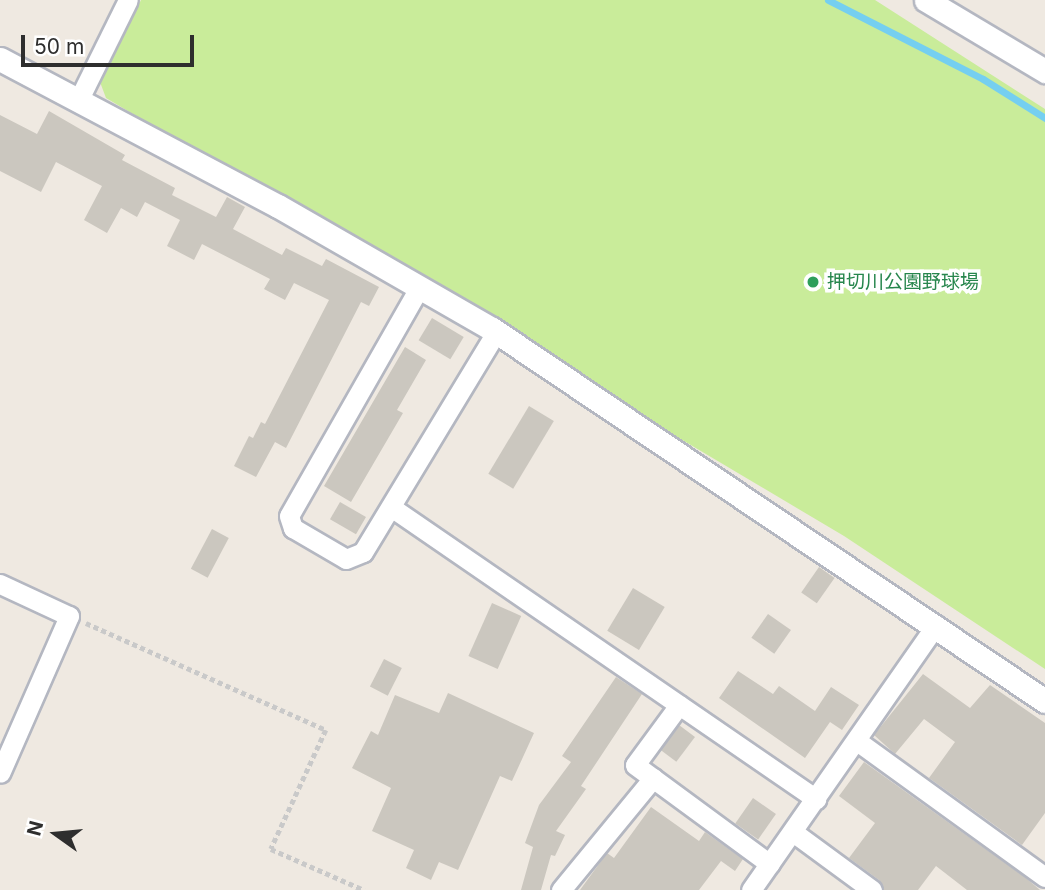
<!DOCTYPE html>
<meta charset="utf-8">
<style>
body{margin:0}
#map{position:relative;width:1045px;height:890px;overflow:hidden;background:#efe9e1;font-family:Inter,"Noto Sans JP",sans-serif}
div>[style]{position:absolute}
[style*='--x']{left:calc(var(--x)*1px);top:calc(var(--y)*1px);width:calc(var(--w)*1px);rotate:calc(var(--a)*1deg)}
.pitch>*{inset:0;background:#c9ec9a}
.stream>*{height:7px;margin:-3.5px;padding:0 3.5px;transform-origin:3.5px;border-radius:3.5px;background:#75cff0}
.building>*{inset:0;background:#cbc7bf;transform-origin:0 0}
.path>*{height:4.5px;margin-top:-2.25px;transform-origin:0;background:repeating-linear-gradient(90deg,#c9c9c9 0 5px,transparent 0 8.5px)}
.roads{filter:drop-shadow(2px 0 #b4b7c1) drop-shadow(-2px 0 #b4b7c1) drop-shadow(0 2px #b4b7c1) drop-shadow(0 -2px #b4b7c1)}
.minor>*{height:19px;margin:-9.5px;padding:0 9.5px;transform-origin:9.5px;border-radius:9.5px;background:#fff}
.tertiary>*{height:23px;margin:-11.5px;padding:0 11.5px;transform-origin:11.5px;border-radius:11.5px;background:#fff}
.dots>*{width:19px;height:19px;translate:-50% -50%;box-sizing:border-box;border:4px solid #fff;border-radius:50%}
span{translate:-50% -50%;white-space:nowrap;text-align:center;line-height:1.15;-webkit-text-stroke:7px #fff;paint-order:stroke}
.leisure-label{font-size:19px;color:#27864d}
.left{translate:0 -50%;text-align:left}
.north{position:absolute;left:21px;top:799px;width:70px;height:70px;-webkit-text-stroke:5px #fff;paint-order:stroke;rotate:285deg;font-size:19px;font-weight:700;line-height:28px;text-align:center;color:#2e2e2e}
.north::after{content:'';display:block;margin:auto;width:24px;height:32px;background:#2e2e2e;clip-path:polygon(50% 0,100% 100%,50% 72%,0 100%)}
.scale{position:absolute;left:21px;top:35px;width:173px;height:32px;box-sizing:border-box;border:4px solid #2e2e2e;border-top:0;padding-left:9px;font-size:21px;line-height:24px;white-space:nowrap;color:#2e2e2e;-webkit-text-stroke:5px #fff;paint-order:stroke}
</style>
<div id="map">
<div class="pitch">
<i style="clip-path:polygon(141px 0,875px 0,1045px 109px,1045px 669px,844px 536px,106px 98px,100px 82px)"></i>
</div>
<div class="stream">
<i style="--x:828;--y:0;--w:174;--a:27"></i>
<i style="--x:983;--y:79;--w:73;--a:32.2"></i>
</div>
<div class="building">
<i style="clip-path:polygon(49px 111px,125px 155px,122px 160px,175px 188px,172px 195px,216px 217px,227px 197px,245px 207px,233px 229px,282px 255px,286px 248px,322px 266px,326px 259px,379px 287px,369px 306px,361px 302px,286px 448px,275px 442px,256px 477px,234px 466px,249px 436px,253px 438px,261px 422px,265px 424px,329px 300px,294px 283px,285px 300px,264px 289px,270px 279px,202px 244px,194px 260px,167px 246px,180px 220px,145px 202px,137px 217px,121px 208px,107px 233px,84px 220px,102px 186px,56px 162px,41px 192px,0 171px,0 115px,37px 134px)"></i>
<i style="left:432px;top:318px;width:37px;height:26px;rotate:31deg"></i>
<i style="clip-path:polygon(405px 347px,426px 360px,397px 410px,403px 413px,351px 502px,324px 486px)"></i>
<i style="left:529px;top:406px;width:29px;height:79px;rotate:31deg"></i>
<i style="left:340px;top:502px;width:30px;height:20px;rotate:30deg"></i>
<i style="left:212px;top:529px;width:19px;height:45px;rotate:28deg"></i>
<i style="left:819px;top:567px;width:19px;height:31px;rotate:35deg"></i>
<i style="left:633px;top:588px;width:37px;height:50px;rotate:31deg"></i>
<i style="left:492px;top:603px;width:32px;height:58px;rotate:24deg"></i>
<i style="left:768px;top:614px;width:28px;height:29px;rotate:35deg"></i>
<i style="left:384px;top:659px;width:20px;height:31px;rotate:27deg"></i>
<i style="clip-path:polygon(738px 671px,773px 694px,779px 686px,815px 711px,831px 687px,859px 705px,842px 730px,830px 722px,805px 758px,719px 698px)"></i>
<i style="clip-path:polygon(923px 674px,970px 708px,990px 685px,1045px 723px,1045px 813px,1022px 845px,929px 778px,955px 742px,924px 719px,895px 754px,874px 735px)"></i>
<i style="clip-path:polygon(616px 677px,642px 694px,581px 786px,586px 789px,556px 831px,565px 835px,555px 856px,551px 855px,541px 890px,521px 890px,533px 847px,525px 843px,539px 805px,571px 762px,562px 756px)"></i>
<i style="clip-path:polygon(448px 693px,534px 733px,512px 781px,500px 776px,458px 870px,439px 862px,431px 880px,406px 868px,414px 850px,372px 831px,391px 788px,352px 768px,371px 731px,378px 735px,395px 695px,439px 713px)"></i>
<i style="left:679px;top:725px;width:20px;height:31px;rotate:37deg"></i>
<i style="clip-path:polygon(864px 762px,1026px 878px,1040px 890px,967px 890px,936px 866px,918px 890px,884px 890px,879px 880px,849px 858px,875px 823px,839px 796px)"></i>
<i style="left:753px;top:798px;width:28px;height:31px;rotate:35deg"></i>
<i style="clip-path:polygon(651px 807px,699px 841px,705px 832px,743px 859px,735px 871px,721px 861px,699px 890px,580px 890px,607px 853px,614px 858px)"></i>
</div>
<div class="path">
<i style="--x:86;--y:623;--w:263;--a:24"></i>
<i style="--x:326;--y:730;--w:131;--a:114.8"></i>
<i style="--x:271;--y:849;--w:102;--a:23.8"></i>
</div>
<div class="roads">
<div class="minor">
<i style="--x:79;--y:99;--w:110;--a:-63.7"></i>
<i style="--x:419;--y:288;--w:262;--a:119.7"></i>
<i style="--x:289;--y:516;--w:13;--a:72"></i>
<i style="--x:293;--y:528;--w:61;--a:30.3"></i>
<i style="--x:346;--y:559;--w:18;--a:-22"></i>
<i style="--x:363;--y:552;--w:257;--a:-58.8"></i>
<i style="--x:391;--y:507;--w:516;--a:34.49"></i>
<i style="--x:0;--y:584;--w:76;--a:24.9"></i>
<i style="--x:69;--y:616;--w:171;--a:113.7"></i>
<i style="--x:679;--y:705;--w:74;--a:126.3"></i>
<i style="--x:635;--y:765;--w:167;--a:36.3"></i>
<i style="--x:857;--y:741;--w:232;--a:35.9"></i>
<i style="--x:793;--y:832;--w:98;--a:36.3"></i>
<i style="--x:561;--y:890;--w:145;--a:-50.6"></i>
<i style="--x:751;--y:890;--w:323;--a:-55.1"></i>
</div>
<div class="tertiary">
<i style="--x:926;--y:0;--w:139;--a:30.8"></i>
<i style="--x:0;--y:59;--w:314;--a:27.9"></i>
<i style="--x:278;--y:206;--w:247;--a:29.9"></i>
<i style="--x:492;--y:329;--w:666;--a:33.93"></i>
</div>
</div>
<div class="dots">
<i style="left:813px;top:282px;background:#2e9e5b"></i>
</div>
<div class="leisure-label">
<span class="left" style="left:827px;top:282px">押切川公園野球場</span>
</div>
<div class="north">N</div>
<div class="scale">50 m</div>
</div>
